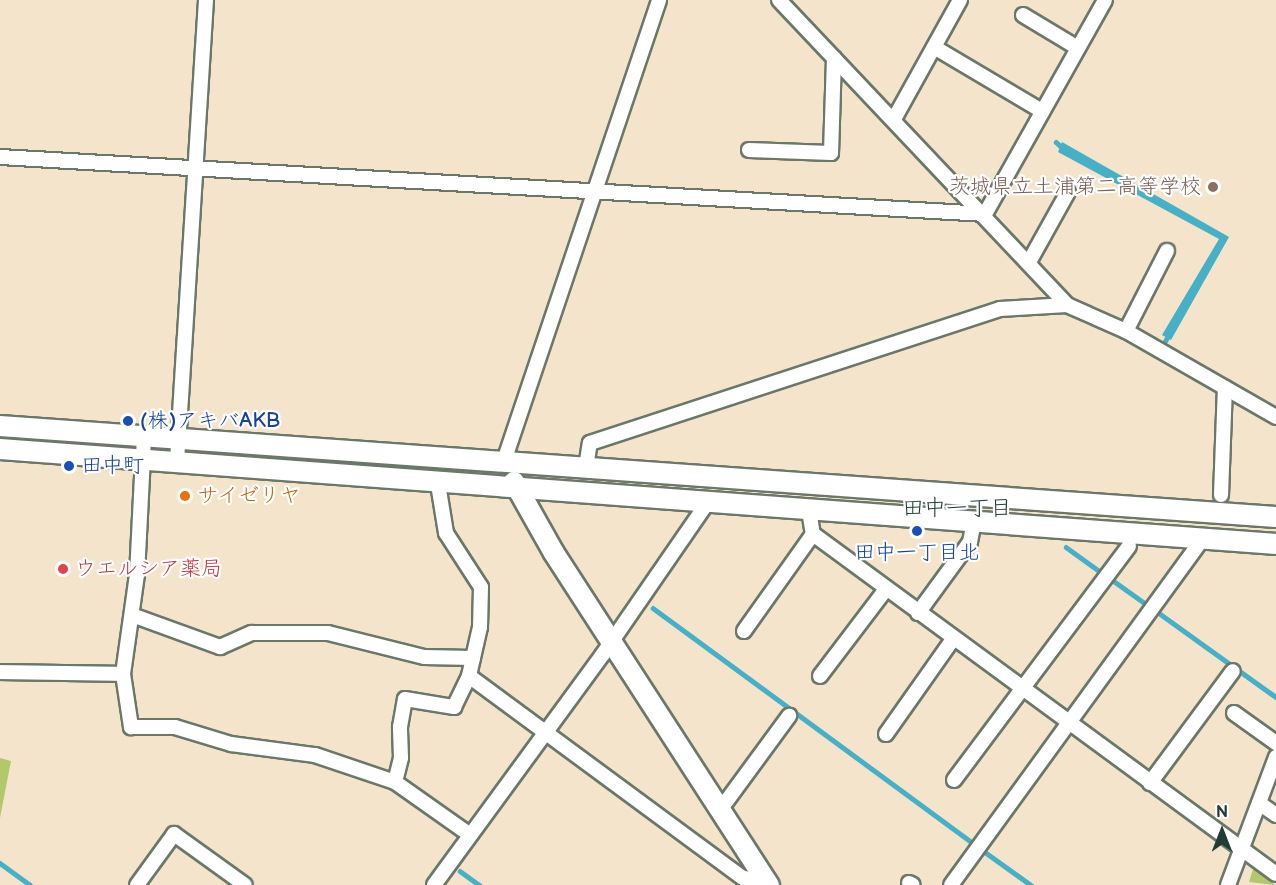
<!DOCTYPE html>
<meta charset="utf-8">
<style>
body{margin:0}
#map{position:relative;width:1276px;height:885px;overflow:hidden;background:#f4e4cb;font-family:"Balsamiq Sans","Klee One",sans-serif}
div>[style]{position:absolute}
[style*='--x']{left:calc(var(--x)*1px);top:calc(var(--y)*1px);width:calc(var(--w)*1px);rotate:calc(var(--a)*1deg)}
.green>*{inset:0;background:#b1c86d}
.water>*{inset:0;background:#47afc6}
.stream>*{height:4.5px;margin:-2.25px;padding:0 2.25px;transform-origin:2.25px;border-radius:2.25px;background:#47afc6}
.roads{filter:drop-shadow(2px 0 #6a7769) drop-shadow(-2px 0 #6a7769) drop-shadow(0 2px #6a7769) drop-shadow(0 -2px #6a7769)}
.street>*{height:14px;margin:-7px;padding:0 7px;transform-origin:7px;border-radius:7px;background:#fff}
.secondary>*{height:20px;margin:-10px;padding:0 10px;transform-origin:10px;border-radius:10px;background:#fff}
.dots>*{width:16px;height:16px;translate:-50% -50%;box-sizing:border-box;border:3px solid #fff;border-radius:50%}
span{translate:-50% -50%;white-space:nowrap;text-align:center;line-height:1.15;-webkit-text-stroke:4.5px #fff;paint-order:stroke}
.education-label{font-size:21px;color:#785e54}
.right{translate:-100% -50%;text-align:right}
.transit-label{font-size:21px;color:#164399}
.left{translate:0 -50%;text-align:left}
.food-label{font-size:21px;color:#c56008}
.health-label{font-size:21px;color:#be3a42}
.neighbourhood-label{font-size:22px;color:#1f3d34}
.north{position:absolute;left:1192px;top:801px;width:60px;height:60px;-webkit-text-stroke:4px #fff;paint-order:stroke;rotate:0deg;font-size:16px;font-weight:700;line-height:24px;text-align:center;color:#1f3d34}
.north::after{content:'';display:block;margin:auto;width:21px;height:27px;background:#1f3d34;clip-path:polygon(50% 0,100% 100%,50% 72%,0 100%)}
</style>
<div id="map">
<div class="green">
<i style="clip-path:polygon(0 758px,11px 761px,0 818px)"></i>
<i style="clip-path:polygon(1254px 866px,1275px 885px,1249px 882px)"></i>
</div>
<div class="water">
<i style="clip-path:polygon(1062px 142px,1229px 237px,1171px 340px,1162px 335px,1219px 239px,1058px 152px)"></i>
</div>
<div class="stream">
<i style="--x:1056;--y:142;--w:12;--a:42"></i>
<i style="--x:1164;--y:343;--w:13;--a:-61"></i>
<i style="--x:1066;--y:547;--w:44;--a:35.8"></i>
<i style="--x:1111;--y:579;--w:43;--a:35.5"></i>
<i style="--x:653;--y:608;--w:396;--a:36.3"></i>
<i style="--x:1159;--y:613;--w:144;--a:35.7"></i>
<i style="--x:985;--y:852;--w:57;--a:35.7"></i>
<i style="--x:0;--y:863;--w:37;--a:36"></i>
<i style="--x:460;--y:871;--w:24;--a:36"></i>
</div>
<div class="roads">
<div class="street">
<i style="--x:779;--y:0;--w:419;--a:46.6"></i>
<i style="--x:1023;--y:15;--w:64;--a:31"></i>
<i style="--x:934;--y:47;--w:126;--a:30.7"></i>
<i style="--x:894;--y:119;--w:136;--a:-61"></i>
<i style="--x:749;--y:150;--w:82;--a:2.1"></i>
<i style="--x:831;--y:153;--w:95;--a:-88.2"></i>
<i style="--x:0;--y:157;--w:987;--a:3.31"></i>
<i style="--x:985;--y:214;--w:245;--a:-60.7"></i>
<i style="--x:1029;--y:262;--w:80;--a:-60.9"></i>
<i style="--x:1126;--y:331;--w:90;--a:-62.9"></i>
<i style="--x:177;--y:461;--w:462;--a:-86.4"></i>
<i style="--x:504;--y:461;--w:486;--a:-71.4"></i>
<i style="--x:586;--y:467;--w:24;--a:-81"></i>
<i style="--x:590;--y:443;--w:431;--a:-18.1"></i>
<i style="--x:1000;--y:309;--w:67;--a:-3.4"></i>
<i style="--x:1067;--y:305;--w:64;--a:23.8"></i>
<i style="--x:1126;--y:331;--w:173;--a:29.8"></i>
<i style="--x:438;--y:484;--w:50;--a:80.7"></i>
<i style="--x:446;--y:533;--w:64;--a:57.1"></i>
<i style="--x:481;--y:587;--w:40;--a:91.4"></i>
<i style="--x:480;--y:627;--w:50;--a:102.7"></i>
<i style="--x:469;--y:676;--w:340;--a:36.4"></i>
<i style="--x:743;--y:878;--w:23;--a:7"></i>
<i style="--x:1221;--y:495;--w:107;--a:-87.9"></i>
<i style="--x:809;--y:510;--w:24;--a:81"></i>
<i style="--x:813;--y:534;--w:574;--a:36.29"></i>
<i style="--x:918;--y:613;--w:88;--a:-53.8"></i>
<i style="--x:970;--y:542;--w:20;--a:-79"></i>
<i style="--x:132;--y:615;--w:94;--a:20"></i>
<i style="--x:220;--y:647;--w:35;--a:-24"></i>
<i style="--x:252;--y:633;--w:76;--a:0"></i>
<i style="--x:328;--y:633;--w:99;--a:14"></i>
<i style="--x:424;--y:657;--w:49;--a:1.2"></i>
<i style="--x:744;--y:631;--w:119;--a:-54.6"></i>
<i style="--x:0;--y:672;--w:123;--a:0.9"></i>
<i style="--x:123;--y:674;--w:100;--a:-82"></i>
<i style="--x:137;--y:575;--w:139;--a:-87.1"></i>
<i style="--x:123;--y:674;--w:54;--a:81.4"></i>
<i style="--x:131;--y:727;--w:44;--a:0"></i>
<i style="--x:175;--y:727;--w:59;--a:16.9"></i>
<i style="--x:231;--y:744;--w:85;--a:7.5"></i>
<i style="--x:315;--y:755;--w:84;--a:18.6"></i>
<i style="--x:395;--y:782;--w:92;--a:35.2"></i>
<i style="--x:820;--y:676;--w:109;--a:-52.8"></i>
<i style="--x:1234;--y:713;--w:52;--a:35.5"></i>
<i style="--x:886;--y:734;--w:116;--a:-54.8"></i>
<i style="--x:954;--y:780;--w:292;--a:-53.2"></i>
<i style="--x:395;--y:782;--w:25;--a:-76"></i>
<i style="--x:401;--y:758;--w:31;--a:-92"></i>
<i style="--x:400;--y:727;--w:28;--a:-80"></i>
<i style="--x:405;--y:699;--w:50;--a:9.3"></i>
<i style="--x:454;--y:707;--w:34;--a:-64"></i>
<i style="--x:1150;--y:783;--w:139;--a:-53.5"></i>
<i style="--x:1259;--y:803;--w:21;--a:35"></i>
<i style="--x:720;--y:810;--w:117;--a:-53.7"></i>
<i style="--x:909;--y:883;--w:4;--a:27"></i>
<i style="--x:137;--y:885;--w:63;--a:-54"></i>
<i style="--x:174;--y:834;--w:87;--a:35.7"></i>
<i style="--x:434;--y:885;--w:286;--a:-53.8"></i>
<i style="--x:603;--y:654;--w:183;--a:-55.4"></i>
<i style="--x:951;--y:885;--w:427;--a:-54"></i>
<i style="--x:1228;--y:885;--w:137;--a:-69.4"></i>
</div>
<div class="secondary">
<i style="--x:0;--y:426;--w:1279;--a:4.08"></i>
<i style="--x:0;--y:449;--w:1280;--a:4.26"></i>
<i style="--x:514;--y:482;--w:81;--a:60.6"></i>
<i style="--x:554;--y:553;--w:396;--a:57.1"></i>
</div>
</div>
<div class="dots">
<i style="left:1213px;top:187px;background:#8d6e63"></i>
<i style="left:128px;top:421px;background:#1a4fb4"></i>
<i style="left:69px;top:466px;background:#1a4fb4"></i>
<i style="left:185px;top:496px;background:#e8710a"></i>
<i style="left:917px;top:531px;background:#1a4fb4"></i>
<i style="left:63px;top:569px;background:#e0444e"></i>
</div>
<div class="education-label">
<span class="right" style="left:1201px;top:187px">茨城県立土浦第二高等学校</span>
</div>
<div class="transit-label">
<span class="left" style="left:140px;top:421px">(株)アキバAKB</span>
<span class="left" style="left:81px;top:466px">田中町</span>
<span style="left:917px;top:553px">田中一丁目北</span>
</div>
<div class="food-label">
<span class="left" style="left:197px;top:496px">サイゼリヤ</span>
</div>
<div class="health-label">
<span class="left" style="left:75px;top:569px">ウエルシア薬局</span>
</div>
<div class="neighbourhood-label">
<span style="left:957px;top:509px">田中一丁目</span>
</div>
<div class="north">N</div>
</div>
